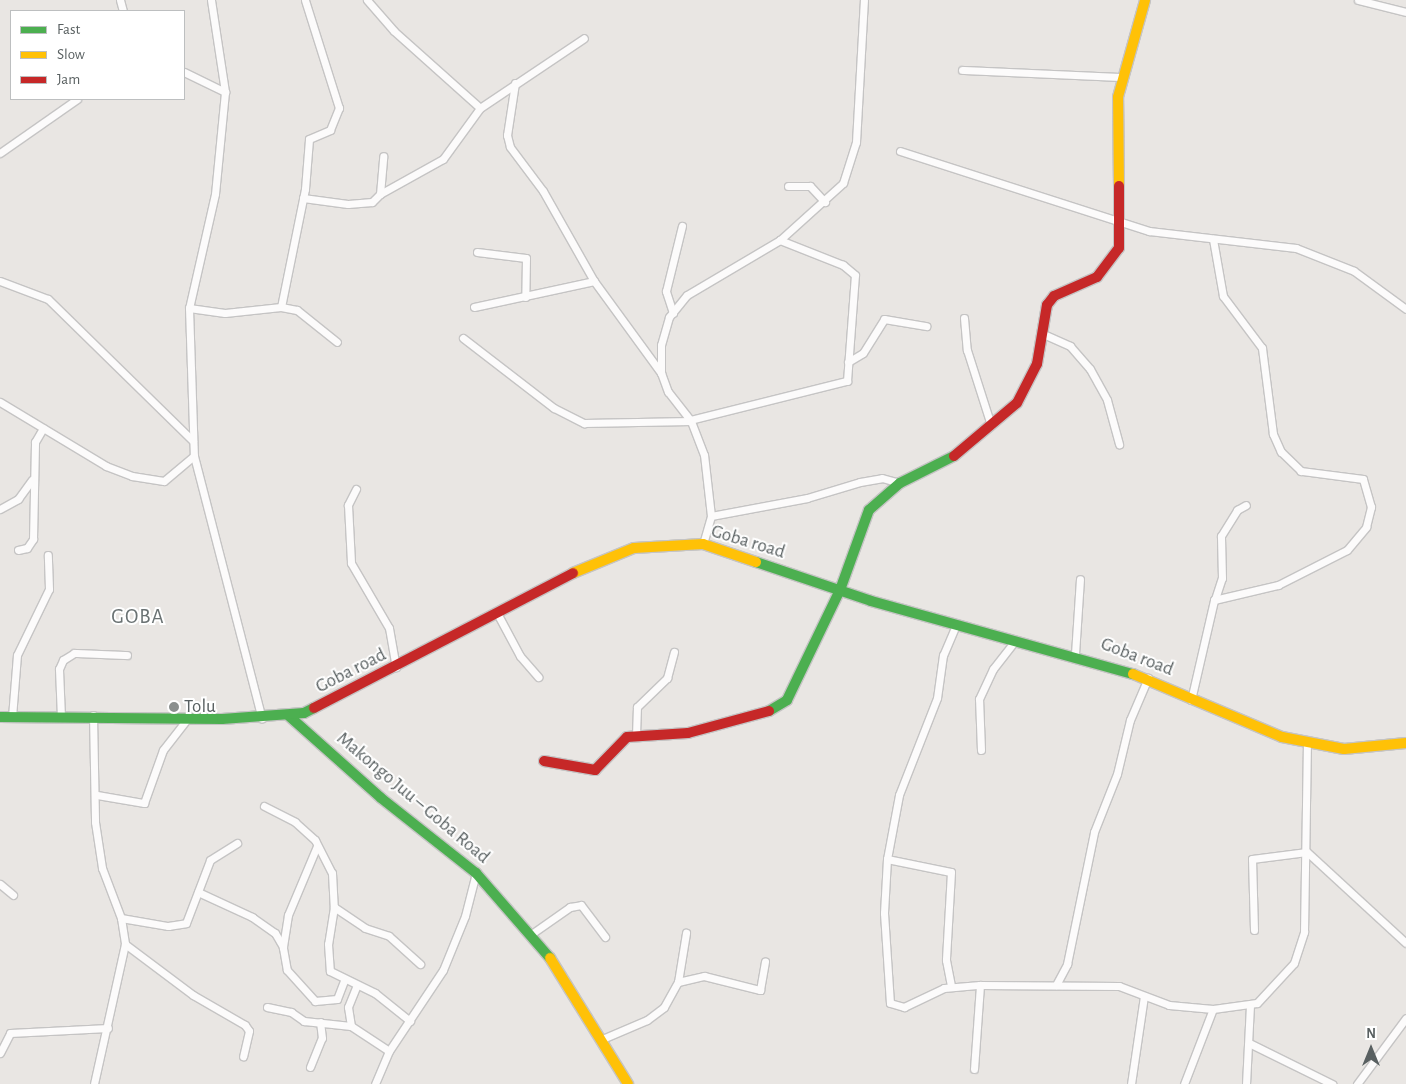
<!DOCTYPE html>
<meta charset="utf-8">
<style>
body{margin:0}
#map{position:relative;width:1406px;height:1084px;overflow:hidden;background:#e9e6e3;font-family:"Alegreya Sans",sans-serif}
div>[style]{position:absolute}
[style*='--x']{left:calc(var(--x)*1px);top:calc(var(--y)*1px);width:calc(var(--w)*1px);rotate:calc(var(--a)*1deg)}
.roads{filter:drop-shadow(1px 0 #c5c4c4) drop-shadow(-1px 0 #c5c4c4) drop-shadow(0 1px #c5c4c4) drop-shadow(0 -1px #c5c4c4)}
.street>*{height:7px;margin:-3.5px;padding:0 3.5px;transform-origin:3.5px;border-radius:3.5px;background:#fcfbfb}
.fast>*{height:10px;margin:-5px;padding:0 5px;transform-origin:5px;border-radius:5px;background:#4caf50}
.slow>*{height:10px;margin:-5px;padding:0 5px;transform-origin:5px;border-radius:5px;background:#ffc107}
.jam>*{height:10px;margin:-5px;padding:0 5px;transform-origin:5px;border-radius:5px;background:#c62828}
.dots>*{width:14px;height:14px;translate:-50% -50%;box-sizing:border-box;border:2px solid #fff;border-radius:50%}
span{translate:-50% -50%;white-space:nowrap;text-align:center;line-height:1.15;-webkit-text-stroke:4px #fff;paint-order:stroke}
.street-label{font-size:19px;color:#596061}
.poi-label{font-size:19px;color:#596061}
.left{translate:0 -50%;text-align:left}
.quarter-label{font-size:21px;color:#6a7273;letter-spacing:1px}
.legend{position:absolute;left:10px;top:10px;width:175px;height:90px;box-sizing:border-box;background:#fff;border:1px solid #bdbfc0;margin:0;padding:6px 9px;list-style:none;font-size:15px;color:#596061}
.legend li{display:flex;align-items:center;gap:10px;height:25px}
.legend b{width:25px;border:1px solid #bdbfc0}
.north{position:absolute;left:1346px;top:1024px;width:50px;height:50px;-webkit-text-stroke:4px #fff;paint-order:stroke;rotate:0deg;font-size:14px;font-weight:700;line-height:20px;text-align:center;color:#596061}
.north::after{content:'';display:block;margin:auto;width:18px;height:22px;background:#596061;clip-path:polygon(50% 0,100% 100%,50% 72%,0 100%)}
</style>
<div id="map">
<div class="roads">
<div class="street">
<i style="--x:120;--y:0;--w:11;--a:75"></i>
<i style="--x:211;--y:0;--w:93;--a:81.3"></i>
<i style="--x:225;--y:92;--w:102;--a:95.6"></i>
<i style="--x:215;--y:194;--w:117;--a:102.8"></i>
<i style="--x:189;--y:308;--w:148;--a:88.1"></i>
<i style="--x:194;--y:456;--w:271;--a:75.5"></i>
<i style="--x:367;--y:0;--w:41;--a:48.9"></i>
<i style="--x:394;--y:31;--w:115;--a:41.8"></i>
<i style="--x:1358;--y:0;--w:49;--a:14"></i>
<i style="--x:962;--y:70;--w:160;--a:2.5"></i>
<i style="--x:184;--y:72;--w:46;--a:26"></i>
<i style="--x:515;--y:83;--w:53;--a:98.7"></i>
<i style="--x:507;--y:135;--w:12;--a:76"></i>
<i style="--x:510;--y:147;--w:55;--a:53.1"></i>
<i style="--x:543;--y:191;--w:103;--a:60.5"></i>
<i style="--x:594;--y:281;--w:114;--a:53.9"></i>
<i style="--x:900;--y:151;--w:262;--a:17.8"></i>
<i style="--x:1149;--y:231;--w:148;--a:6.6"></i>
<i style="--x:1296;--y:248;--w:62;--a:21.6"></i>
<i style="--x:1354;--y:271;--w:64;--a:36.2"></i>
<i style="--x:0;--y:153;--w:94;--a:-35"></i>
<i style="--x:788;--y:186;--w:22;--a:0"></i>
<i style="--x:810;--y:186;--w:22;--a:47"></i>
<i style="--x:380;--y:194;--w:72;--a:-29.1"></i>
<i style="--x:443;--y:159;--w:63;--a:-54"></i>
<i style="--x:480;--y:108;--w:125;--a:-33.9"></i>
<i style="--x:303;--y:198;--w:45;--a:7.6"></i>
<i style="--x:348;--y:204;--w:24;--a:-5"></i>
<i style="--x:372;--y:202;--w:11;--a:-45"></i>
<i style="--x:380;--y:194;--w:38;--a:-85"></i>
<i style="--x:477;--y:252;--w:49;--a:7"></i>
<i style="--x:526;--y:258;--w:39;--a:91"></i>
<i style="--x:0;--y:281;--w:51;--a:20.6"></i>
<i style="--x:48;--y:299;--w:203;--a:44.4"></i>
<i style="--x:281;--y:307;--w:120;--a:-78.5"></i>
<i style="--x:305;--y:189;--w:50;--a:-85.4"></i>
<i style="--x:309;--y:139;--w:23;--a:-23"></i>
<i style="--x:330;--y:130;--w:24;--a:-68"></i>
<i style="--x:339;--y:108;--w:113;--a:-107.5"></i>
<i style="--x:474;--y:307;--w:123;--a:-12.2"></i>
<i style="--x:189;--y:308;--w:36;--a:8"></i>
<i style="--x:225;--y:313;--w:56;--a:-6.1"></i>
<i style="--x:281;--y:307;--w:16;--a:11"></i>
<i style="--x:297;--y:310;--w:51;--a:38.7"></i>
<i style="--x:673;--y:313;--w:23;--a:-108"></i>
<i style="--x:666;--y:291;--w:67;--a:-76.2"></i>
<i style="--x:964;--y:318;--w:32;--a:85"></i>
<i style="--x:967;--y:350;--w:79;--a:72.3"></i>
<i style="--x:1041;--y:333;--w:32;--a:24"></i>
<i style="--x:1070;--y:346;--w:30;--a:49"></i>
<i style="--x:1090;--y:369;--w:35;--a:61"></i>
<i style="--x:1107;--y:400;--w:46;--a:74.7"></i>
<i style="--x:463;--y:338;--w:115;--a:37.6"></i>
<i style="--x:554;--y:408;--w:34;--a:27"></i>
<i style="--x:584;--y:423;--w:107;--a:-1.1"></i>
<i style="--x:848;--y:362;--w:17;--a:-31"></i>
<i style="--x:863;--y:353;--w:40;--a:-58"></i>
<i style="--x:884;--y:319;--w:43;--a:9.5"></i>
<i style="--x:0;--y:402;--w:124;--a:31.1"></i>
<i style="--x:106;--y:466;--w:28;--a:21"></i>
<i style="--x:132;--y:476;--w:32;--a:9"></i>
<i style="--x:164;--y:481;--w:39;--a:-40"></i>
<i style="--x:690;--y:420;--w:162;--a:-14"></i>
<i style="--x:847;--y:381;--w:106;--a:-85.7"></i>
<i style="--x:855;--y:275;--w:16;--a:-140"></i>
<i style="--x:843;--y:265;--w:68;--a:-158.4"></i>
<i style="--x:356;--y:489;--w:18;--a:117"></i>
<i style="--x:348;--y:505;--w:58;--a:87"></i>
<i style="--x:351;--y:563;--w:75;--a:59.7"></i>
<i style="--x:389;--y:628;--w:40;--a:80"></i>
<i style="--x:0;--y:509;--w:21;--a:-29"></i>
<i style="--x:18;--y:499;--w:24;--a:-54"></i>
<i style="--x:711;--y:516;--w:98;--a:-10.6"></i>
<i style="--x:807;--y:498;--w:55;--a:-16.8"></i>
<i style="--x:860;--y:482;--w:22;--a:-10"></i>
<i style="--x:882;--y:478;--w:19;--a:16"></i>
<i style="--x:703;--y:544;--w:29;--a:-74"></i>
<i style="--x:711;--y:516;--w:61;--a:-96.5"></i>
<i style="--x:704;--y:455;--w:36;--a:-111"></i>
<i style="--x:691;--y:421;--w:37;--a:-128"></i>
<i style="--x:668;--y:392;--w:20;--a:-110"></i>
<i style="--x:661;--y:373;--w:28;--a:-90"></i>
<i style="--x:661;--y:345;--w:29;--a:-74"></i>
<i style="--x:669;--y:317;--w:28;--a:-51"></i>
<i style="--x:687;--y:295;--w:108;--a:-30.6"></i>
<i style="--x:780;--y:240;--w:85;--a:-42.1"></i>
<i style="--x:843;--y:183;--w:43;--a:-72.4"></i>
<i style="--x:856;--y:142;--w:142;--a:-86.8"></i>
<i style="--x:18;--y:550;--w:9;--a:-13"></i>
<i style="--x:27;--y:548;--w:11;--a:-56"></i>
<i style="--x:33;--y:539;--w:97;--a:-88.8"></i>
<i style="--x:35;--y:442;--w:16;--a:-60"></i>
<i style="--x:1215;--y:599;--w:22;--a:-72"></i>
<i style="--x:1222;--y:578;--w:42;--a:-91.4"></i>
<i style="--x:1221;--y:536;--w:31;--a:-58"></i>
<i style="--x:1237;--y:510;--w:10;--a:-29"></i>
<i style="--x:497;--y:613;--w:49;--a:61.9"></i>
<i style="--x:520;--y:656;--w:28;--a:49"></i>
<i style="--x:956;--y:625;--w:33;--a:113"></i>
<i style="--x:943;--y:655;--w:43;--a:97.9"></i>
<i style="--x:937;--y:698;--w:104;--a:111.4"></i>
<i style="--x:899;--y:795;--w:65;--a:100.6"></i>
<i style="--x:887;--y:859;--w:54;--a:93.2"></i>
<i style="--x:884;--y:913;--w:90;--a:86.2"></i>
<i style="--x:890;--y:1003;--w:15;--a:16"></i>
<i style="--x:904;--y:1007;--w:44;--a:-25.4"></i>
<i style="--x:944;--y:988;--w:36;--a:-5"></i>
<i style="--x:980;--y:985;--w:139;--a:0.4"></i>
<i style="--x:1119;--y:986;--w:53;--a:20.8"></i>
<i style="--x:1169;--y:1005;--w:44;--a:5.2"></i>
<i style="--x:1213;--y:1009;--w:44;--a:-7.8"></i>
<i style="--x:1257;--y:1003;--w:54;--a:-47.2"></i>
<i style="--x:1294;--y:963;--w:33;--a:-72"></i>
<i style="--x:1304;--y:932;--w:188;--a:-89.1"></i>
<i style="--x:1075;--y:654;--w:75;--a:-86.2"></i>
<i style="--x:1191;--y:700;--w:103;--a:-77"></i>
<i style="--x:1214;--y:600;--w:66;--a:-13.2"></i>
<i style="--x:1278;--y:585;--w:77;--a:-26.9"></i>
<i style="--x:1347;--y:550;--w:30;--a:-50"></i>
<i style="--x:1366;--y:527;--w:21;--a:-76"></i>
<i style="--x:1371;--y:507;--w:29;--a:-106"></i>
<i style="--x:1363;--y:479;--w:63;--a:-172.6"></i>
<i style="--x:1301;--y:471;--w:28;--a:-136"></i>
<i style="--x:1281;--y:452;--w:20;--a:-114"></i>
<i style="--x:1273;--y:434;--w:87;--a:-97.3"></i>
<i style="--x:1262;--y:348;--w:65;--a:-126.9"></i>
<i style="--x:1223;--y:296;--w:58;--a:-100"></i>
<i style="--x:93;--y:715;--w:107;--a:88.9"></i>
<i style="--x:95;--y:822;--w:47;--a:81.3"></i>
<i style="--x:102;--y:868;--w:53;--a:69.2"></i>
<i style="--x:121;--y:918;--w:26;--a:81"></i>
<i style="--x:125;--y:944;--w:143;--a:102.5"></i>
<i style="--x:12;--y:717;--w:62;--a:-85.4"></i>
<i style="--x:17;--y:655;--w:73;--a:-64.1"></i>
<i style="--x:49;--y:589;--w:34;--a:-92"></i>
<i style="--x:61;--y:717;--w:48;--a:-92.4"></i>
<i style="--x:59;--y:669;--w:10;--a:-66"></i>
<i style="--x:63;--y:660;--w:13;--a:-32"></i>
<i style="--x:74;--y:653;--w:53;--a:2.2"></i>
<i style="--x:636;--y:735;--w:28;--a:-88"></i>
<i style="--x:637;--y:707;--w:42;--a:-44"></i>
<i style="--x:667;--y:678;--w:27;--a:-75"></i>
<i style="--x:981;--y:750;--w:51;--a:-92.2"></i>
<i style="--x:979;--y:699;--w:33;--a:-65"></i>
<i style="--x:993;--y:669;--w:36;--a:-52"></i>
<i style="--x:97;--y:795;--w:48;--a:9.7"></i>
<i style="--x:144;--y:803;--w:56;--a:-70.3"></i>
<i style="--x:163;--y:750;--w:41;--a:-52"></i>
<i style="--x:264;--y:806;--w:35;--a:27"></i>
<i style="--x:295;--y:822;--w:27;--a:42"></i>
<i style="--x:315;--y:840;--w:37;--a:63"></i>
<i style="--x:332;--y:873;--w:34;--a:87"></i>
<i style="--x:334;--y:907;--w:37;--a:34"></i>
<i style="--x:365;--y:928;--w:25;--a:18"></i>
<i style="--x:389;--y:936;--w:42;--a:42.1"></i>
<i style="--x:317;--y:846;--w:75;--a:112.8"></i>
<i style="--x:288;--y:915;--w:33;--a:99"></i>
<i style="--x:283;--y:948;--w:22;--a:80"></i>
<i style="--x:287;--y:970;--w:42;--a:47.9"></i>
<i style="--x:315;--y:1001;--w:22;--a:-5"></i>
<i style="--x:337;--y:999;--w:19;--a:-69"></i>
<i style="--x:887;--y:859;--w:65;--a:11.5"></i>
<i style="--x:951;--y:872;--w:88;--a:93.3"></i>
<i style="--x:946;--y:960;--w:26;--a:79"></i>
<i style="--x:0;--y:884;--w:17;--a:40"></i>
<i style="--x:198;--y:892;--w:60;--a:24.8"></i>
<i style="--x:252;--y:917;--w:28;--a:35"></i>
<i style="--x:275;--y:933;--w:16;--a:60"></i>
<i style="--x:334;--y:907;--w:37;--a:99"></i>
<i style="--x:328;--y:944;--w:27;--a:86"></i>
<i style="--x:330;--y:971;--w:50;--a:26.1"></i>
<i style="--x:375;--y:993;--w:45;--a:38.7"></i>
<i style="--x:121;--y:918;--w:48;--a:9.7"></i>
<i style="--x:168;--y:926;--w:18;--a:-9"></i>
<i style="--x:186;--y:923;--w:67;--a:-69.1"></i>
<i style="--x:210;--y:860;--w:32;--a:-32"></i>
<i style="--x:1254;--y:930;--w:71;--a:-91.6"></i>
<i style="--x:1252;--y:859;--w:55;--a:-7.3"></i>
<i style="--x:1307;--y:852;--w:134;--a:42.6"></i>
<i style="--x:530;--y:935;--w:49;--a:-35"></i>
<i style="--x:570;--y:907;--w:11;--a:-10"></i>
<i style="--x:581;--y:905;--w:40;--a:53"></i>
<i style="--x:125;--y:944;--w:85;--a:36.9"></i>
<i style="--x:193;--y:995;--w:60;--a:30"></i>
<i style="--x:245;--y:1025;--w:7;--a:56"></i>
<i style="--x:249;--y:1031;--w:26;--a:103"></i>
<i style="--x:678;--y:982;--w:27;--a:-13"></i>
<i style="--x:704;--y:976;--w:58;--a:14"></i>
<i style="--x:760;--y:990;--w:29;--a:-80"></i>
<i style="--x:1056;--y:985;--w:24;--a:-62"></i>
<i style="--x:1067;--y:964;--w:135;--a:-78.4"></i>
<i style="--x:1094;--y:832;--w:62;--a:-68.4"></i>
<i style="--x:1117;--y:774;--w:56;--a:-76.5"></i>
<i style="--x:1130;--y:720;--w:46;--a:-66.8"></i>
<i style="--x:267;--y:1007;--w:25;--a:12"></i>
<i style="--x:291;--y:1012;--w:16;--a:35"></i>
<i style="--x:304;--y:1021;--w:47;--a:6.1"></i>
<i style="--x:351;--y:1026;--w:45;--a:33.3"></i>
<i style="--x:351;--y:1026;--w:19;--a:-99"></i>
<i style="--x:348;--y:1007;--w:24;--a:-68"></i>
<i style="--x:600;--y:1040;--w:51;--a:-23.1"></i>
<i style="--x:647;--y:1020;--w:21;--a:-37"></i>
<i style="--x:664;--y:1007;--w:29;--a:-61"></i>
<i style="--x:678;--y:982;--w:50;--a:-80.7"></i>
<i style="--x:1249;--y:1043;--w:93;--a:26.3"></i>
<i style="--x:0;--y:1053;--w:22;--a:-63"></i>
<i style="--x:10;--y:1033;--w:98;--a:-2.9"></i>
<i style="--x:310;--y:1067;--w:31;--a:-68"></i>
<i style="--x:322;--y:1038;--w:16;--a:-97"></i>
<i style="--x:974;--y:1069;--w:84;--a:-85.9"></i>
<i style="--x:375;--y:1084;--w:36;--a:-67"></i>
<i style="--x:389;--y:1051;--w:97;--a:-56.3"></i>
<i style="--x:443;--y:970;--w:58;--a:-67.8"></i>
<i style="--x:465;--y:916;--w:44;--a:-75.7"></i>
<i style="--x:1131;--y:1084;--w:89;--a:-81.6"></i>
<i style="--x:1184;--y:1084;--w:80;--a:-68.9"></i>
<i style="--x:1246;--y:1084;--w:78;--a:-87.1"></i>
<i style="--x:1357;--y:1084;--w:82;--a:-53.4"></i>
</div>
<div class="fast">
<i style="--x:756;--y:562;--w:121;--a:18.7"></i>
<i style="--x:871;--y:601;--w:272;--a:15.6"></i>
<i style="--x:769;--y:711;--w:21;--a:-31"></i>
<i style="--x:787;--y:700;--w:122;--a:-64.3"></i>
<i style="--x:840;--y:590;--w:85;--a:-70.1"></i>
<i style="--x:869;--y:510;--w:41;--a:-41.1"></i>
<i style="--x:900;--y:483;--w:60;--a:-26.6"></i>
<i style="--x:289;--y:716;--w:123;--a:41.7"></i>
<i style="--x:381;--y:798;--w:121;--a:38.3"></i>
<i style="--x:476;--y:873;--w:113;--a:49"></i>
<i style="--x:0;--y:717;--w:222;--a:0.5"></i>
<i style="--x:222;--y:719;--w:82;--a:-4.2"></i>
<i style="--x:304;--y:713;--w:11;--a:-27"></i>
</div>
<div class="slow">
<i style="--x:1119;--y:186;--w:89;--a:-90.6"></i>
<i style="--x:1118;--y:97;--w:101;--a:-74.4"></i>
<i style="--x:573;--y:573;--w:66;--a:-22.3"></i>
<i style="--x:634;--y:548;--w:69;--a:-3.3"></i>
<i style="--x:703;--y:544;--w:56;--a:18.8"></i>
<i style="--x:1133;--y:674;--w:162;--a:22.9"></i>
<i style="--x:1282;--y:737;--w:63;--a:11"></i>
<i style="--x:1344;--y:749;--w:62;--a:-5.5"></i>
<i style="--x:550;--y:958;--w:148;--a:58.2"></i>
</div>
<div class="jam">
<i style="--x:954;--y:456;--w:82;--a:-40.1"></i>
<i style="--x:1017;--y:403;--w:44;--a:-62.9"></i>
<i style="--x:1037;--y:364;--w:60;--a:-80.4"></i>
<i style="--x:1047;--y:305;--w:11;--a:-52"></i>
<i style="--x:1054;--y:296;--w:47;--a:-23.8"></i>
<i style="--x:1097;--y:277;--w:36;--a:-53"></i>
<i style="--x:1119;--y:248;--w:62;--a:-90"></i>
<i style="--x:314;--y:708;--w:292;--a:-27.5"></i>
<i style="--x:544;--y:761;--w:52;--a:10"></i>
<i style="--x:595;--y:770;--w:46;--a:-45.9"></i>
<i style="--x:627;--y:737;--w:61;--a:-3.8"></i>
<i style="--x:688;--y:733;--w:84;--a:-15.2"></i>
</div>
</div>
<div class="dots">
<i style="left:174px;top:707px;background:#8b8f8e"></i>
</div>
<div class="street-label">
<span style="left:748px;top:542px;rotate:17deg">Goba road</span>
<span style="left:1137px;top:657px;rotate:21deg">Goba road</span>
<span style="left:351px;top:671px;rotate:-27deg">Goba road</span>
<span style="left:413px;top:798px;rotate:40deg">Makongo Juu – Goba Road</span>
</div>
<div class="poi-label">
<span class="left" style="left:184px;top:707px">Tolu</span>
</div>
<div class="quarter-label">
<span style="left:138px;top:617px">GOBA</span>
</div>
<ul class="legend">
<li><b style="height:6px;background:#4caf50"></b>Fast</li>
<li><b style="height:6px;background:#ffc107"></b>Slow</li>
<li><b style="height:6px;background:#c62828"></b>Jam</li>
</ul>
<div class="north">N</div>
</div>
